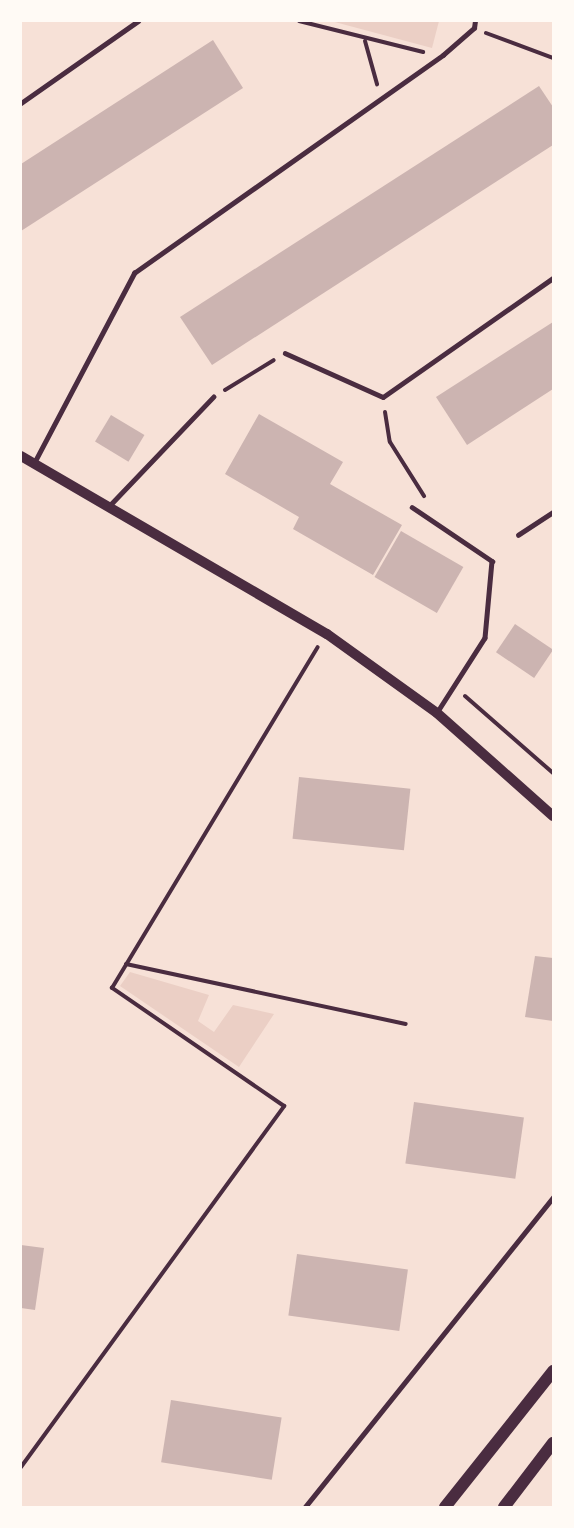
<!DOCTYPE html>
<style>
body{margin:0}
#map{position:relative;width:574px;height:1528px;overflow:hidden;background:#f7e1d7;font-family:Barlow,sans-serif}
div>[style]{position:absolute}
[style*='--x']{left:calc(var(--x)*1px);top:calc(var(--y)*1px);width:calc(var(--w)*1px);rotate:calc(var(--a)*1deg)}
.green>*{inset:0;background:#ebcfc5}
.building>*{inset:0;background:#ccb4b1;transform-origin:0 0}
.path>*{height:4px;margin:-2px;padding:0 2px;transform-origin:2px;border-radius:2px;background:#4a2c40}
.service>*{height:4.5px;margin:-2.25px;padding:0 2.25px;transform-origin:2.25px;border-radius:2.25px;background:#4a2c40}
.tertiary>*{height:10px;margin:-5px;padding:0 5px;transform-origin:5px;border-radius:5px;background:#4a2c40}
.secondary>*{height:12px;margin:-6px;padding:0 6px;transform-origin:6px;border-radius:6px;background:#4a2c40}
span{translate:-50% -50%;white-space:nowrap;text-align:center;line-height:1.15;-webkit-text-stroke:4.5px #fffaf5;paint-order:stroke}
.frame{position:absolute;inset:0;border:22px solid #fffaf5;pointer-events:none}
</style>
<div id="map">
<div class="green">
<i style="clip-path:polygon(331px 21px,439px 21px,432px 48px)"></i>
<i style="clip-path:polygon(130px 972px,209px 995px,198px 1021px,214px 1032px,233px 1005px,274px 1014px,239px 1067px,120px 986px)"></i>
</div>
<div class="building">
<i style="clip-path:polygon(213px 40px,243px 88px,21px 231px,21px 164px)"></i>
<i style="clip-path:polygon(539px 86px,553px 107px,553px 145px,212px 365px,180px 317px)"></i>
<i style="clip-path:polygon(553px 322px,553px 389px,467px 445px,436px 397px)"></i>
<i style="clip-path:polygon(259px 414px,343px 462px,330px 484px,402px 525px,373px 575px,293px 529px,299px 517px,225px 474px)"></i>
<i style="left:111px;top:415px;width:39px;height:31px;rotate:31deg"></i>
<i style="left:401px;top:531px;width:72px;height:53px;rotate:30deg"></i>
<i style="left:515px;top:624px;width:46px;height:34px;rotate:34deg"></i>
<i style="left:299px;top:777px;width:112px;height:62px;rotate:6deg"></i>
<i style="clip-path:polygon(535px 956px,553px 958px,553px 1021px,525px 1017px)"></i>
<i style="left:414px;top:1102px;width:111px;height:62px;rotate:8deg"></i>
<i style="clip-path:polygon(21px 1245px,44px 1248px,35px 1310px,21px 1308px)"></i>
<i style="left:297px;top:1254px;width:112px;height:62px;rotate:8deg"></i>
<i style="left:171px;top:1400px;width:112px;height:63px;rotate:9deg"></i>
</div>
<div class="path">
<i style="--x:299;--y:21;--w:128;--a:14"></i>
<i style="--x:486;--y:33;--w:72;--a:20.5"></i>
<i style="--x:365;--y:41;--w:45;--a:74.4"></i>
<i style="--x:225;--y:390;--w:57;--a:-31.5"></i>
<i style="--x:385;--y:412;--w:30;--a:81"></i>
<i style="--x:390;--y:442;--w:64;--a:57.8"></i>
<i style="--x:465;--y:696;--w:117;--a:41.2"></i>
<i style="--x:126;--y:964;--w:286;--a:12.1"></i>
<i style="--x:21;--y:1467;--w:447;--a:-53.9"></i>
<i style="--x:284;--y:1106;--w:209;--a:-145.5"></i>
<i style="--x:112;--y:988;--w:398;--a:-58.9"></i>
</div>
<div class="service">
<i style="--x:21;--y:103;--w:143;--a:-35"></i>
<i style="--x:285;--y:353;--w:107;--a:24.2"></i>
<i style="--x:383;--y:397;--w:208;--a:-35"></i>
<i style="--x:34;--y:463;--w:215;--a:-62.2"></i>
<i style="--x:134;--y:273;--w:378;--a:-35.2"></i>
<i style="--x:443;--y:55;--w:41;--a:-41.1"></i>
<i style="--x:474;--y:28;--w:7;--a:-82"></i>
<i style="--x:109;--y:506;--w:151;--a:-46.3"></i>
<i style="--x:412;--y:507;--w:97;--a:34"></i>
<i style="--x:492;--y:561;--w:77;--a:95.2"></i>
<i style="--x:485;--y:638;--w:89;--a:122.6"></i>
<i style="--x:518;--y:535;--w:42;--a:-33.3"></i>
<i style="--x:305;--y:1507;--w:397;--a:-51.3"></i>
</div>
<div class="tertiary">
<i style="--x:21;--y:456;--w:354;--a:30.2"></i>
<i style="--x:327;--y:634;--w:135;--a:35.7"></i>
<i style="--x:437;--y:713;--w:155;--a:41.6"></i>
</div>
<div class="secondary">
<i style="--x:445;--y:1507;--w:174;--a:-51.5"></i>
<i style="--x:504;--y:1507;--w:81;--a:-52.6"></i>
</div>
<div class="frame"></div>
</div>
